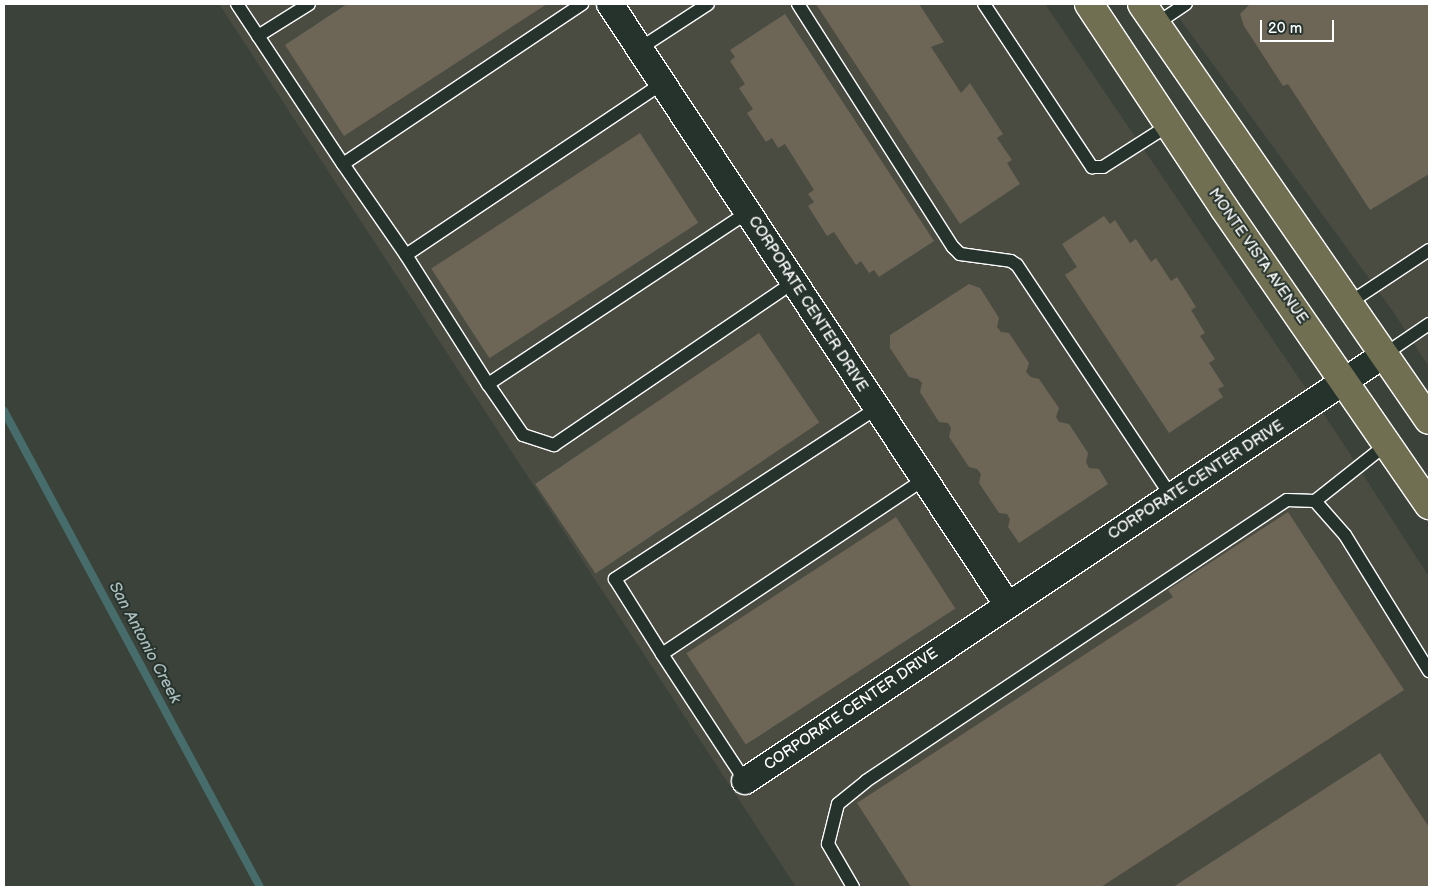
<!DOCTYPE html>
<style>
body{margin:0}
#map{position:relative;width:1433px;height:891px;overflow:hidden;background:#3b4239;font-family:"Balsamiq Sans",sans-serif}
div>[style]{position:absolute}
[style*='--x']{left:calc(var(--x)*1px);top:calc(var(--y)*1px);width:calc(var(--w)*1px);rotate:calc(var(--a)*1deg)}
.built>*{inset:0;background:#4a4c42}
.stream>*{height:8px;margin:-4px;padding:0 4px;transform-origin:4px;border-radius:4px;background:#476c6c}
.building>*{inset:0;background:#6d6556;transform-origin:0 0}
.roads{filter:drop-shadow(1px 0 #fff) drop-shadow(-1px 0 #fff) drop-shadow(0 1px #fff) drop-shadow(0 -1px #fff)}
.lane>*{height:12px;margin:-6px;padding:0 6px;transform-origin:6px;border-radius:6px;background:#26332d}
.street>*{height:26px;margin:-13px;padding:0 13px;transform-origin:13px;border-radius:13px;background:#26332d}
.primary>*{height:28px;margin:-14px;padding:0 14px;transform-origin:14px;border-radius:14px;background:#706f52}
span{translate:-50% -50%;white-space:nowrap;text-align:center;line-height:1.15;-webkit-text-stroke:4px #26332d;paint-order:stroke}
.street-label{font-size:15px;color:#fff}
.water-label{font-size:16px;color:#acbdbd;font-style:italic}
.frame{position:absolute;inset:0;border:5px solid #fff;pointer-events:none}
.scale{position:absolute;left:1260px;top:20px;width:74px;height:22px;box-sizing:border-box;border:2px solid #fff;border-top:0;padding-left:6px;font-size:15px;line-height:18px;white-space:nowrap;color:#fff;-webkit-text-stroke:4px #26332d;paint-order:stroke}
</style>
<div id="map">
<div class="built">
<i style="clip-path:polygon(219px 4px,1045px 4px,1339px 437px,1429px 577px,1429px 887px,796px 887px)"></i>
<i style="clip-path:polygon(1169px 4px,1429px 4px,1429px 367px,1392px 310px)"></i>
</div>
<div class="stream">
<i style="--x:4;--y:411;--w:540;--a:61.73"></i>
</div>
<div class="building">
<i style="clip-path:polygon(347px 4px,547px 4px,344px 136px,285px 45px)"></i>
<i style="clip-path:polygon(816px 4px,919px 4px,944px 42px,931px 47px,961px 93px,970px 83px,1003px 134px,997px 138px,1012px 160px,1007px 163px,1020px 184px,960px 224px)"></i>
<i style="clip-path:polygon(1250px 4px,1429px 4px,1429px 174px,1370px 210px,1288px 84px,1283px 86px,1244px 26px,1240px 14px)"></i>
<i style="clip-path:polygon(785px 14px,934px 241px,879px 277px,874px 270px,869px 273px,861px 261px,856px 265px,834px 232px,827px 236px,808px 206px,814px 202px,808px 194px,814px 190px,785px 144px,778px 148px,772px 138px,766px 142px,747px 113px,753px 109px,739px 88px,745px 84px,730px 61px,735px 57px,730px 50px)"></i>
<i style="left:640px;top:133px;width:107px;height:249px;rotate:57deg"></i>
<i style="clip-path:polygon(1104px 216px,1110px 224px,1115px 220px,1130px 243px,1136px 239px,1151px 262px,1156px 258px,1171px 281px,1177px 277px,1196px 307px,1191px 310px,1205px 333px,1200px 336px,1215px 359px,1209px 363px,1224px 386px,1218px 389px,1223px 397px,1169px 433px,1065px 275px,1077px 267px,1062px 244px)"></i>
<i style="clip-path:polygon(969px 284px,980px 288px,999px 318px,997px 327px,1001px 332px,1009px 333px,1029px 363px,1026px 372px,1031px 377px,1039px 379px,1059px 408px,1056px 417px,1059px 422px,1069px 424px,1088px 453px,1086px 462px,1089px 468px,1099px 469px,1108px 484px,1019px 543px,1008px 527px,1010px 519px,1007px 514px,999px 513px,979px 483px,981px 474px,977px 469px,969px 467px,949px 437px,951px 428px,948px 423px,939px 422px,920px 392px,922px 383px,918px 379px,909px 377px,890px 348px,890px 335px)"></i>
<i style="left:759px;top:333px;width:108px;height:270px;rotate:56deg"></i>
<i style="clip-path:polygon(1288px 512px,1404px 690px,1101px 887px,911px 887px,857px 803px,1173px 597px,1168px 590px)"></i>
<i style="left:896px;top:517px;width:109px;height:250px;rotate:57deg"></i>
<i style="clip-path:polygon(1380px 753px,1429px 827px,1429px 887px,1173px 887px)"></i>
</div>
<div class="roads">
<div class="lane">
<i style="--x:237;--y:4;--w:192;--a:56.5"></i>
<i style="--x:343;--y:164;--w:288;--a:-33.8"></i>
<i style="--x:798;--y:4;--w:288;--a:57.5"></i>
<i style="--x:953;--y:247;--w:10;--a:45"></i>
<i style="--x:960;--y:254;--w:51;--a:7.8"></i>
<i style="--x:1011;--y:261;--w:7;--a:34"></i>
<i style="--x:1017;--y:265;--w:278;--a:56.3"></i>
<i style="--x:984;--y:4;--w:196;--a:56.5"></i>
<i style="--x:1092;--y:167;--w:11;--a:0"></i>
<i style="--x:1103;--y:167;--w:78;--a:-32.5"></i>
<i style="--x:1156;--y:24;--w:36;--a:-34"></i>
<i style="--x:258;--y:36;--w:60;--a:-32.1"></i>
<i style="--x:639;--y:49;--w:82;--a:-33.1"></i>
<i style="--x:343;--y:164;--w:111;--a:55.3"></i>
<i style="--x:406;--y:255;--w:309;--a:-33.8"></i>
<i style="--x:748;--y:212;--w:312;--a:146.5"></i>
<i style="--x:488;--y:384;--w:62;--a:55.5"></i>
<i style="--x:523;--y:435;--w:33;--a:18"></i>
<i style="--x:554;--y:445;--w:290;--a:-34.2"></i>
<i style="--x:406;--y:255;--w:153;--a:57.6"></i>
<i style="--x:1349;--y:303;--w:96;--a:-33.5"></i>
<i style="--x:1385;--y:354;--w:53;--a:-34.3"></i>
<i style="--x:877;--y:408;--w:313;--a:146.9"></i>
<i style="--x:615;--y:579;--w:89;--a:57.9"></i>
<i style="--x:662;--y:654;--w:315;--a:-33.7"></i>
<i style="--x:1315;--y:501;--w:92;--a:-38.4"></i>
<i style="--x:662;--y:654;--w:152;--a:56.8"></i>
<i style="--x:853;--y:887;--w:50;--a:-120.2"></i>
<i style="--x:828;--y:844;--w:41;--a:-76"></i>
<i style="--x:838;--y:804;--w:36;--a:-39"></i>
<i style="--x:866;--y:781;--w:506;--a:-33.72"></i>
<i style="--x:1287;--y:500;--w:28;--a:2"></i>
<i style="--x:1315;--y:501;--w:45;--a:48.6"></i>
<i style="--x:1345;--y:535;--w:160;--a:58.3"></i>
</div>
<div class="street">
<i style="--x:610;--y:4;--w:719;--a:56.51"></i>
<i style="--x:745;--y:781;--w:769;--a:-33.71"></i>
</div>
<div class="primary">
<i style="--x:1089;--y:4;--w:245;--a:56.5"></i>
<i style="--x:1224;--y:208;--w:361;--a:55.4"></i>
<i style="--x:1142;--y:4;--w:505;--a:55.4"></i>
</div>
</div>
<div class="street-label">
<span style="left:1258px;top:256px;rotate:55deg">MONTE VISTA AVENUE</span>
<span style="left:808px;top:304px;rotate:57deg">CORPORATE CENTER DRIVE</span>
<span style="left:1196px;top:480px;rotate:-33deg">CORPORATE CENTER DRIVE</span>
<span style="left:851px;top:709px;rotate:-34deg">CORPORATE CENTER DRIVE</span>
</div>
<div class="water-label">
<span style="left:144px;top:643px;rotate:62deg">San Antonio Creek</span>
</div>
<div class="frame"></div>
<div class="scale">20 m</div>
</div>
